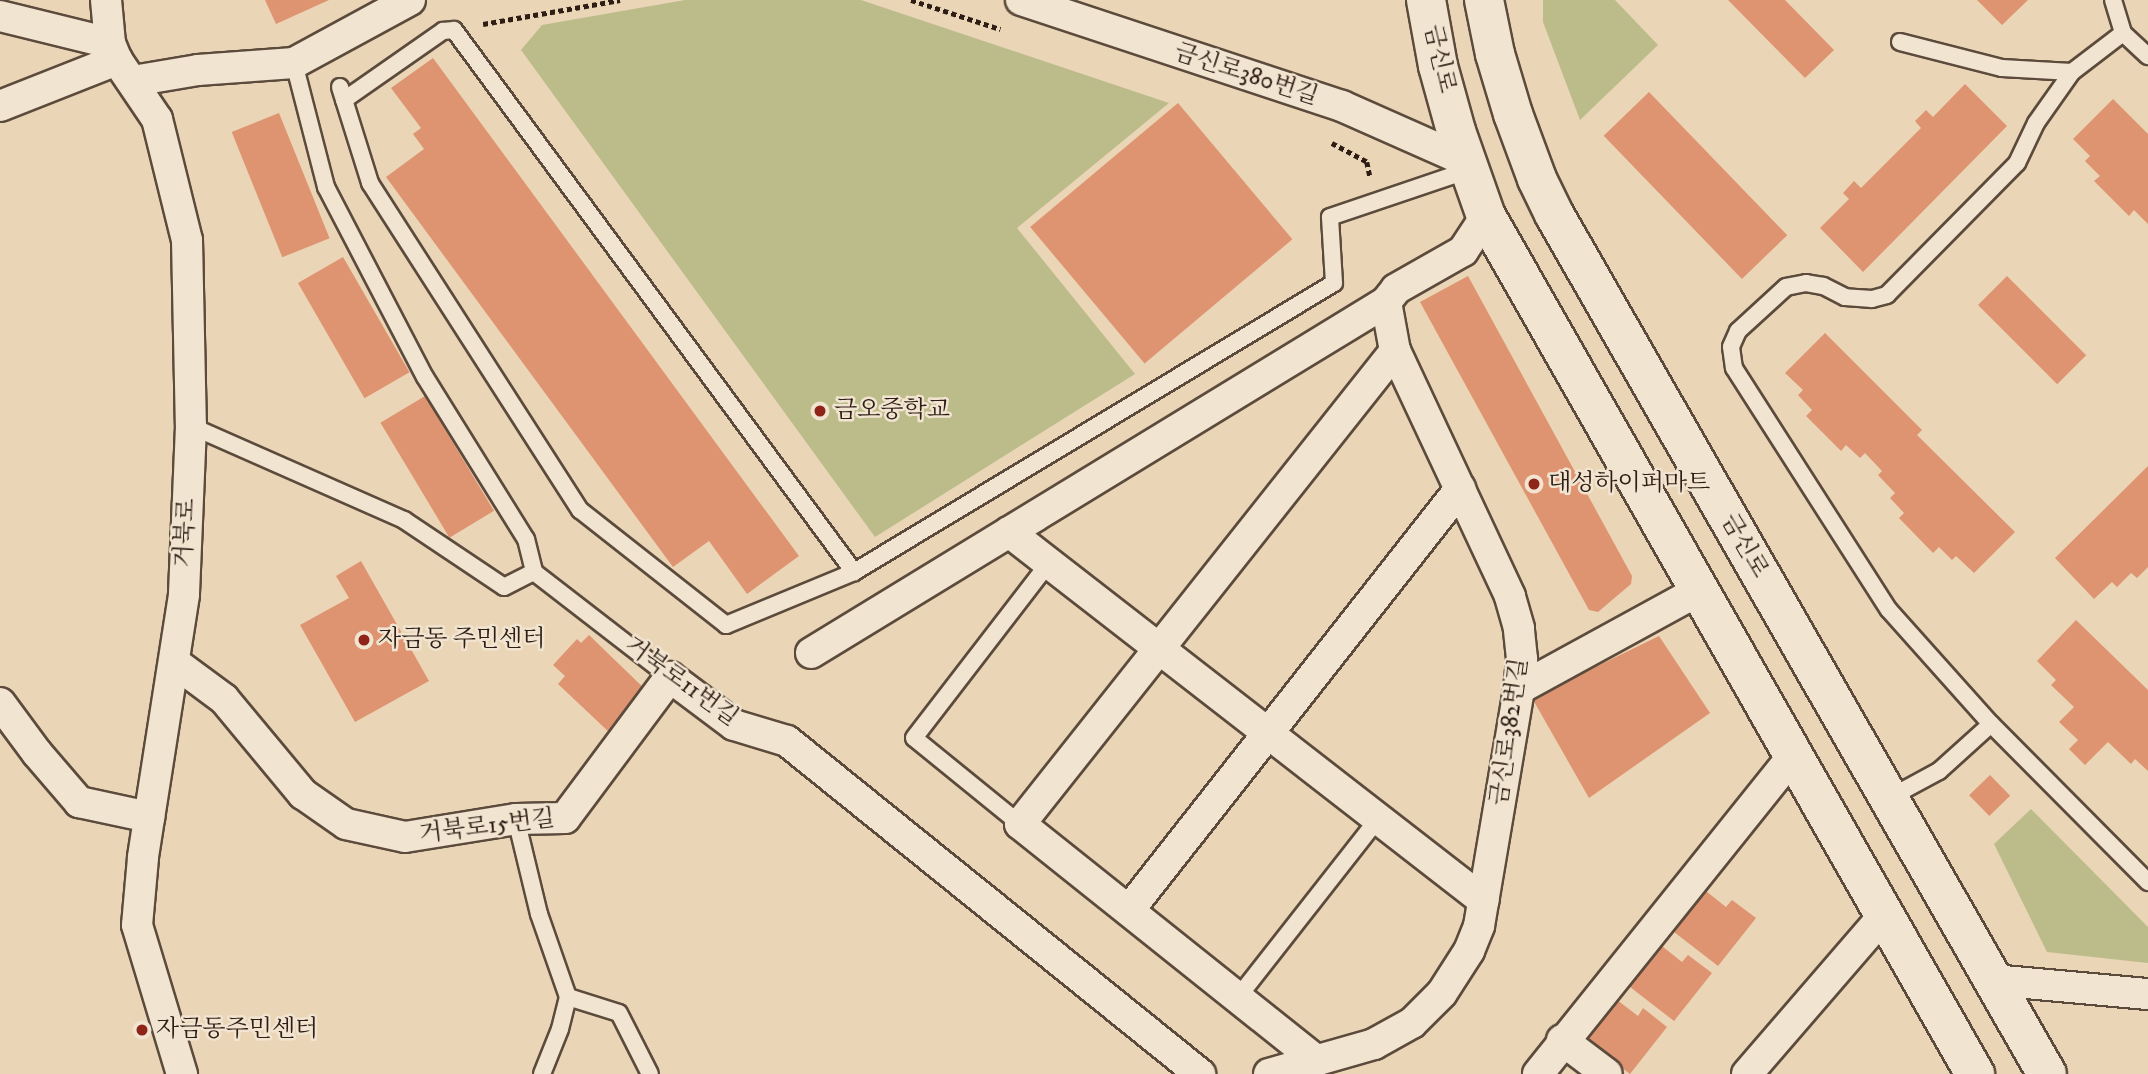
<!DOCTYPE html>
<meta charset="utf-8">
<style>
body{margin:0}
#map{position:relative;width:2148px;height:1074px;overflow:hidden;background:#ead5b6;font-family:"IM FELL DW Pica","Noto Serif KR",serif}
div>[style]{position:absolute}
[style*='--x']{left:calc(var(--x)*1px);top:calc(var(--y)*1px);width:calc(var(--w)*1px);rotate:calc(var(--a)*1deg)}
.green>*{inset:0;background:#bcbc8a}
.building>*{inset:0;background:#df9471;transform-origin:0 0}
.path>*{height:4.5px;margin-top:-2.25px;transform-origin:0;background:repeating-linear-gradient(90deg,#2d1d14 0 5px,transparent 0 8.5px)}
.roads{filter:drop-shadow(2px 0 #5c4b3c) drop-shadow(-2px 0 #5c4b3c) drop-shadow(0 2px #5c4b3c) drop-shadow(0 -2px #5c4b3c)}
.lane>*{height:16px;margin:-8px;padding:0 8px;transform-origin:8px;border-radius:8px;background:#f1e4d0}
.street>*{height:30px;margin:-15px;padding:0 15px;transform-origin:15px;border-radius:15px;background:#f1e4d0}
.secondary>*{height:38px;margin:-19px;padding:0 19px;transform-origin:19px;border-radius:19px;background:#f1e4d0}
.dots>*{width:19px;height:19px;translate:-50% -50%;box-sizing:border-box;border:4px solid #f1e4d0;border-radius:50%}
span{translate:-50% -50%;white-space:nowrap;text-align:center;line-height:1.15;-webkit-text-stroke:5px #f1e4d0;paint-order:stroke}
.street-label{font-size:24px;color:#2d1d14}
.poi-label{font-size:24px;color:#2d1d14}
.left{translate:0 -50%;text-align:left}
</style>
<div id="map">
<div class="green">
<i style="clip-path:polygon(685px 0,861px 0,1169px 103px,1017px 228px,1135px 374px,875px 537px,521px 50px,542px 25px)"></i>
<i style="clip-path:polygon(1543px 0,1615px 0,1658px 45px,1580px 120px,1543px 22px)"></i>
<i style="clip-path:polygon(2031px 809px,2148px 927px,2148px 963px,2047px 952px,1994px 844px)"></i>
</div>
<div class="building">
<i style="clip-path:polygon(265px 0,329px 0,276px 24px)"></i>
<i style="clip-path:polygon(1728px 0,1785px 0,1834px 50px,1805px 78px)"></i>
<i style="clip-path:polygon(1977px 0,2028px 0,2002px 25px)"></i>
<i style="clip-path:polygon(433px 58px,799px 556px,747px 594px,709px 541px,673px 567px,386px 177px,424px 149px,413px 134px,421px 128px,391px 88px)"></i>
<i style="clip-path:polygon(1965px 84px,2007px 126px,1863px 272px,1820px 228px,1849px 199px,1843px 193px,1854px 181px,1861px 188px,1921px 128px,1915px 121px,1926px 110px,1933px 117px)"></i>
<i style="left:1649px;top:92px;width:199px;height:63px;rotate:46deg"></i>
<i style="clip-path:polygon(2113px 99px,2148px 134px,2148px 224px,2134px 210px,2129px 216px,2094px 181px,2100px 176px,2085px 161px,2090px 156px,2073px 139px)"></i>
<i style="left:1178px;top:103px;width:178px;height:193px;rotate:50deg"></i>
<i style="left:279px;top:113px;width:135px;height:51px;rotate:68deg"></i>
<i style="left:343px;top:257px;width:133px;height:52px;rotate:60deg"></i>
<i style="clip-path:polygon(1468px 276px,1632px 576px,1631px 584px,1598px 612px,1589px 610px,1420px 302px)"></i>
<i style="left:2007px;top:276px;width:112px;height:41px;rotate:45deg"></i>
<i style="clip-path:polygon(1825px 333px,1922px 430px,1917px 435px,2015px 532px,1974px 573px,1956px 556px,1952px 560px,1939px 547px,1933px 553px,1899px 518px,1904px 513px,1890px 498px,1895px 493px,1878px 475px,1882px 471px,1865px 453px,1860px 458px,1846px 445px,1841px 451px,1806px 416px,1812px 410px,1798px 395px,1803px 390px,1785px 373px)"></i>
<i style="left:425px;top:396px;width:134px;height:52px;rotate:59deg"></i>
<i style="clip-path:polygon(2148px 466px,2148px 567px,2137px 578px,2131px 573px,2117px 587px,2112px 582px,2094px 599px,2055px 558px)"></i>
<i style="clip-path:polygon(361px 561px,429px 681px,355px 722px,300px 625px,349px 598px,336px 576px)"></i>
<i style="clip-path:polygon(2076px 620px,2148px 690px,2148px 771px,2135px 759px,2131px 764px,2108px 742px,2085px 765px,2069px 749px,2078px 740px,2059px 722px,2074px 707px,2051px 685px,2056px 680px,2037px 661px)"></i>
<i style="clip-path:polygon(589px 635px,650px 694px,611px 734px,558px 684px,565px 676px,553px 665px,577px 639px,581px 643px)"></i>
<i style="clip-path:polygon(1659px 636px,1710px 713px,1589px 798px,1532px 698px)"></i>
<i style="left:1990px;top:775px;width:29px;height:29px;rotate:46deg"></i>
<i style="clip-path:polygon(1697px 884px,1726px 907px,1732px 900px,1756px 918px,1718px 966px,1665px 925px)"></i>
<i style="clip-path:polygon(1653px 939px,1682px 962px,1688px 955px,1712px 973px,1674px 1021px,1621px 980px)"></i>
<i style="clip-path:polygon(1608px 993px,1638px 1016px,1643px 1008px,1667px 1027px,1630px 1074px,1584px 1039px)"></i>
</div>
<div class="path">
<i style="--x:911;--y:0;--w:94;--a:18"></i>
<i style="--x:483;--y:24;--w:139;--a:-9.9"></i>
<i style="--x:1332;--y:143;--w:40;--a:28"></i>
<i style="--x:1367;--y:162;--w:14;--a:78"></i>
</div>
<div class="roads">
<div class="lane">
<i style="--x:2113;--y:0;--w:34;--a:73"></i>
<i style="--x:2123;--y:33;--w:34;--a:43"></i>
<i style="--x:2123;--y:33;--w:64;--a:142.6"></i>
<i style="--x:2072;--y:72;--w:62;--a:125.2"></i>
<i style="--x:2036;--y:123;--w:44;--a:115.4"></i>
<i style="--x:2017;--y:163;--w:185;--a:134.6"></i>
<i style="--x:1887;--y:295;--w:16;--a:165"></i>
<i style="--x:1872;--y:299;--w:27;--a:-176"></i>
<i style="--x:1845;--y:297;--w:25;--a:-153"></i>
<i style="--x:1823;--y:286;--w:17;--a:-170"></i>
<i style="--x:1806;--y:283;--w:20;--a:169"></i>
<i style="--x:1786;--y:287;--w:65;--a:137.5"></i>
<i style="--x:1738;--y:331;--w:17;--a:114"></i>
<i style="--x:1731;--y:347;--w:21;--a:82"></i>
<i style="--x:1734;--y:368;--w:287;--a:57.4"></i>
<i style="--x:1889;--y:610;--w:153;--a:48.2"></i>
<i style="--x:1991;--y:724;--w:223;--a:45.2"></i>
<i style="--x:1900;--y:42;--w:105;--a:14.3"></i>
<i style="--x:2002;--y:68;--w:70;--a:3.3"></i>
<i style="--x:294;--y:63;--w:128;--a:75.5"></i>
<i style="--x:326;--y:187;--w:214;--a:62.5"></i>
<i style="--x:425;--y:377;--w:191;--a:58.1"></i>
<i style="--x:526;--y:539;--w:34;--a:76"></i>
<i style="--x:340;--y:87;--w:101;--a:72.6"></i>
<i style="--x:370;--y:183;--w:389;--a:57.3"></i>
<i style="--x:580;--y:510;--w:186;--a:38.2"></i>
<i style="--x:726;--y:625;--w:139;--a:-22.5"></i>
<i style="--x:854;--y:572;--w:560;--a:-31.05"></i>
<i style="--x:1334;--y:283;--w:66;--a:-93.5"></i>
<i style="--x:1330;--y:217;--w:147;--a:-18.7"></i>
<i style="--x:344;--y:100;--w:121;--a:-34.9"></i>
<i style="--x:443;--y:31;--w:11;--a:-5"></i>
<i style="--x:454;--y:30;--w:674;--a:53.57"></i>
<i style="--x:191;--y:426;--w:233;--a:23.8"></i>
<i style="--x:404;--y:520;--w:120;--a:33.8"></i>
<i style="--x:504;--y:587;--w:34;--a:-27"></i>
<i style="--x:534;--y:572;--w:172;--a:37.7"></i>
<i style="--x:1889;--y:798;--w:57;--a:-28.4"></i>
<i style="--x:1939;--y:771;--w:70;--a:-42.1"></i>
<i style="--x:516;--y:819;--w:98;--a:76.4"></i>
<i style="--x:539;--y:914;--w:88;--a:70.7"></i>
<i style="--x:1020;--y:824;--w:136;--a:-140.9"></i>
<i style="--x:914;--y:738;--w:221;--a:-52.4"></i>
<i style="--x:1239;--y:996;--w:225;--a:-51.9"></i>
<i style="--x:542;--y:1074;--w:48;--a:-68.2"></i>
<i style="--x:560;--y:1029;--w:33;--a:-76"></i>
<i style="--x:568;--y:997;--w:53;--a:17.4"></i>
<i style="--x:619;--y:1013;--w:68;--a:63.1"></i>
</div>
<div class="street">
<i style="--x:106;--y:0;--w:43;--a:84.7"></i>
<i style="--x:110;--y:43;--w:18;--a:68"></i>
<i style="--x:117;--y:60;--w:71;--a:55.9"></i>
<i style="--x:157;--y:119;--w:125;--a:76.1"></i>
<i style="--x:187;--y:240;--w:186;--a:88.8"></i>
<i style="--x:191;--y:426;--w:169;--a:92.4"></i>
<i style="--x:184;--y:595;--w:266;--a:98.9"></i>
<i style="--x:143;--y:858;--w:67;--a:95.1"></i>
<i style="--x:137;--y:925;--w:156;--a:73.2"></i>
<i style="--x:1021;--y:0;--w:338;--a:18.3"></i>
<i style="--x:1342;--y:106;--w:136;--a:23.9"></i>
<i style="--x:0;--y:16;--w:113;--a:13.8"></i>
<i style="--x:133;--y:81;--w:66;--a:-9.6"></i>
<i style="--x:198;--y:70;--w:96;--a:-4.2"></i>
<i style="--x:294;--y:63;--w:132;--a:-28.5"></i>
<i style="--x:0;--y:106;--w:126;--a:-21.5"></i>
<i style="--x:1009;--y:532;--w:601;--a:37.84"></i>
<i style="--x:811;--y:653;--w:674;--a:-31.4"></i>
<i style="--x:174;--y:662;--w:62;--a:36.5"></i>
<i style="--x:224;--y:699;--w:124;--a:50.3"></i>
<i style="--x:303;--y:794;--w:52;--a:34.9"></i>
<i style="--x:346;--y:824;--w:60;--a:12.4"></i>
<i style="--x:405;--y:837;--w:112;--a:-9.2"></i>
<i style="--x:516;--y:819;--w:49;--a:-1.2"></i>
<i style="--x:565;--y:818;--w:176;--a:-53.3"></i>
<i style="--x:670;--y:677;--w:80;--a:36.9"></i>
<i style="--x:734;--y:725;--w:55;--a:16.8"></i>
<i style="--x:787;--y:741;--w:531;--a:38.88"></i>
<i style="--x:1519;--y:689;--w:206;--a:-28.7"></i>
<i style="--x:0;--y:703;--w:62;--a:53.5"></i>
<i style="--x:37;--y:753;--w:65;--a:49.4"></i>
<i style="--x:79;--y:802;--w:72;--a:12.1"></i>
<i style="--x:1129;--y:910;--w:536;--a:-51.82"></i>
<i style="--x:1993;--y:980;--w:156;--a:5.2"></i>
<i style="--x:1562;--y:1040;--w:56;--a:37.1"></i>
<i style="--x:1317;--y:1061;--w:380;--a:-141.4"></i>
<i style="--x:1020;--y:824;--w:604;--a:-51.59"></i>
<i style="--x:1269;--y:1074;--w:109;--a:-15.9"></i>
<i style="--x:1374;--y:1044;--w:43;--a:-28.9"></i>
<i style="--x:1412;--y:1023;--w:42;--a:-45"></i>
<i style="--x:1442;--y:993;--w:50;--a:-57.3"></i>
<i style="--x:1469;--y:951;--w:27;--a:-68"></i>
<i style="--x:1479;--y:926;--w:240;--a:-80.4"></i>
<i style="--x:1519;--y:689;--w:30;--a:-84"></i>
<i style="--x:1522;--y:659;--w:31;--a:-96"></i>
<i style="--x:1519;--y:628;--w:33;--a:-106"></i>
<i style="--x:1510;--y:596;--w:271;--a:-115.1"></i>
<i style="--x:1395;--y:351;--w:50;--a:-100.4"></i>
<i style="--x:1386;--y:302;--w:16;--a:-52"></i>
<i style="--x:1396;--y:289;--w:77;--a:-29.6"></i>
<i style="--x:1463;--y:251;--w:42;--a:-56.7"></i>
<i style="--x:1538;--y:1074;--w:409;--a:-51.3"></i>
<i style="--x:1747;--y:1074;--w:211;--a:-49.2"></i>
</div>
<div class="secondary">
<i style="--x:1426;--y:0;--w:67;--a:79.7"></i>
<i style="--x:1438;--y:66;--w:67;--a:74.5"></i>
<i style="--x:1456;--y:131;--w:90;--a:70.6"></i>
<i style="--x:1486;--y:216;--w:988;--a:60.32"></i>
<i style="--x:1484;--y:0;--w:55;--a:78.5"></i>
<i style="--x:1495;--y:54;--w:63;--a:73.3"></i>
<i style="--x:1513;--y:114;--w:69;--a:69.7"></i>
<i style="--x:1537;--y:179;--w:39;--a:64"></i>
<i style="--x:1554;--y:214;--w:991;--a:60.18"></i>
</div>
</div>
<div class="dots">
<i style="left:820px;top:411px;background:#8f2418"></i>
<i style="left:1534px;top:484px;background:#8f2418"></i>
<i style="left:364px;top:640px;background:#8f2418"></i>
<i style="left:142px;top:1030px;background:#8f2418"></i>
</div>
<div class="street-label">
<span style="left:1439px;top:59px;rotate:77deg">금신로</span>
<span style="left:1246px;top:75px;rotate:18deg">금신로380번길</span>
<span style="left:186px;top:533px;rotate:-87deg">거북로</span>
<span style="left:1744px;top:546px;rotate:60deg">금신로</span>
<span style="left:681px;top:682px;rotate:36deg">거북로11번길</span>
<span style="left:1510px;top:732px;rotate:-82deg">금신로382번길</span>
<span style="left:487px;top:827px;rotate:-7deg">거북로15번길</span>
</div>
<div class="poi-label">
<span class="left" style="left:834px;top:411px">금오중학교</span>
<span class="left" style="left:1548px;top:484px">대성하이퍼마트</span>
<span class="left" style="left:378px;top:640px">자금동 주민센터</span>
<span class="left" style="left:156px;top:1030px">자금동주민센터</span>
</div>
</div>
